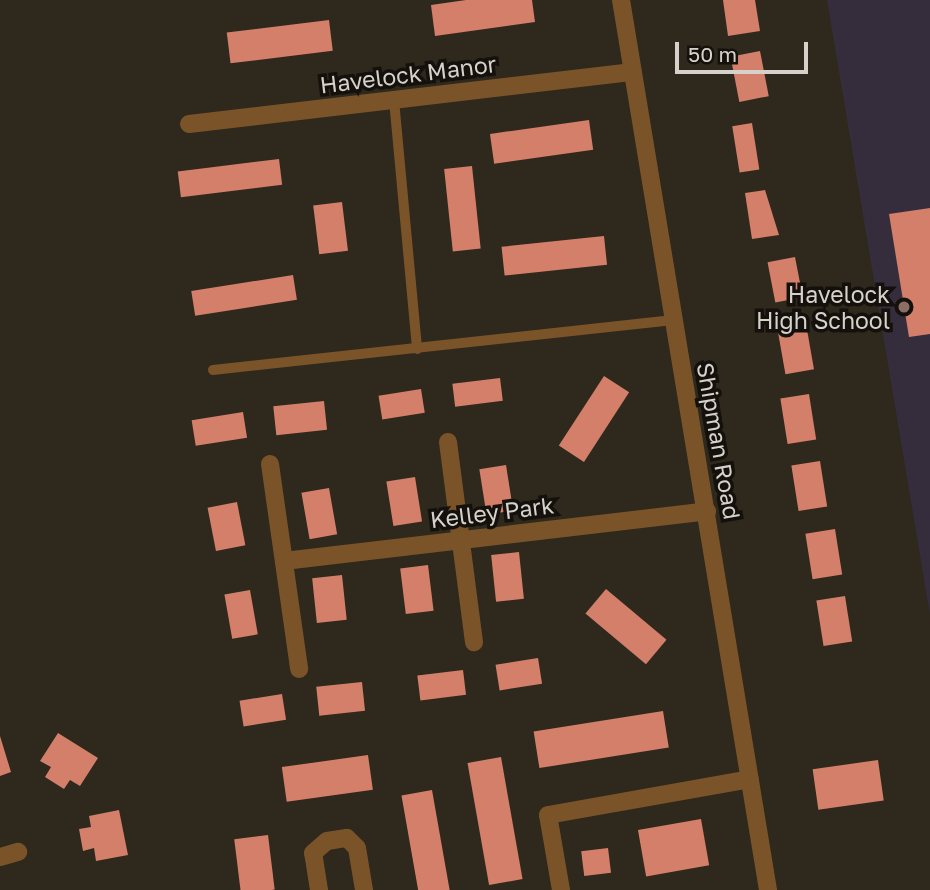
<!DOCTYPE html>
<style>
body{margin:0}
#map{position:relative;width:930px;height:890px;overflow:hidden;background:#2e281d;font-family:"Golos Text",sans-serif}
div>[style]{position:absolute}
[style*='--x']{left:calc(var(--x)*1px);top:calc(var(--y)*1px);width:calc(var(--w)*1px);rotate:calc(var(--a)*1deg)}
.education>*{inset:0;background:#352d3c}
.building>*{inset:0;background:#d47f6a;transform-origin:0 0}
.service>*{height:10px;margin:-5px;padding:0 5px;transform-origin:5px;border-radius:5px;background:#7a5329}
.minor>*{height:18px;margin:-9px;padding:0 9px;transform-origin:9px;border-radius:9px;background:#7a5329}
.dots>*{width:19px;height:19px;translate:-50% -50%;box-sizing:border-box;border:4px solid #14110d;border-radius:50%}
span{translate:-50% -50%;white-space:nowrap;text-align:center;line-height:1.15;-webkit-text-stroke:7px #14110d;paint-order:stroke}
.street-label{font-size:23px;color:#d6d2cb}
.poi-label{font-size:23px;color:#d6d2cb}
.right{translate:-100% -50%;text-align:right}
.scale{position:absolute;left:675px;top:42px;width:133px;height:32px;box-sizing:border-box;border:4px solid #d6d2cb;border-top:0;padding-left:9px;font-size:21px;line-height:24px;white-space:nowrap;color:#d6d2cb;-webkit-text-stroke:5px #14110d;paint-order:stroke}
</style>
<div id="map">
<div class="education">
<i style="clip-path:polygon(827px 0,930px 0,930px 615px)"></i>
</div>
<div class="building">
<i style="clip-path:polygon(466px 0,532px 0,535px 22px,435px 36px,431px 5px)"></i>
<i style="clip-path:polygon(723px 0,755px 0,760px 31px,728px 36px)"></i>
<i style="left:329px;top:20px;width:31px;height:103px;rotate:83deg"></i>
<i style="left:760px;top:51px;width:46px;height:30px;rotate:79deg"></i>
<i style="left:589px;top:120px;width:30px;height:100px;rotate:82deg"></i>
<i style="left:752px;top:123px;width:47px;height:20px;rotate:81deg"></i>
<i style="left:279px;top:159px;width:26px;height:102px;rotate:83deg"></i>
<i style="left:472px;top:166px;width:83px;height:28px;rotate:84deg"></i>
<i style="clip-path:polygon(765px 190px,779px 235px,752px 239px,745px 193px)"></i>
<i style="left:342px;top:202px;width:49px;height:29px;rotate:83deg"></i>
<i style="clip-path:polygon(930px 208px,930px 334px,909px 337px,889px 214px)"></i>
<i style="left:604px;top:236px;width:29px;height:103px;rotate:84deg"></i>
<i style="left:795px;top:257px;width:41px;height:28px;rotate:79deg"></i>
<i style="left:293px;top:275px;width:25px;height:103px;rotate:81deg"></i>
<i style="left:806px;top:324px;width:46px;height:29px;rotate:80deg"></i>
<i style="left:604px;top:376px;width:30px;height:83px;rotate:33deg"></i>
<i style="left:500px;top:378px;width:23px;height:48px;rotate:83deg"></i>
<i style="left:421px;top:389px;width:24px;height:43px;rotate:81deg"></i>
<i style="left:809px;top:394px;width:46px;height:29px;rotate:81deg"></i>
<i style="left:324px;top:401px;width:29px;height:51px;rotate:84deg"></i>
<i style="left:243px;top:412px;width:26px;height:52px;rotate:81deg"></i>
<i style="left:820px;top:461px;width:46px;height:29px;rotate:81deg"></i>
<i style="left:506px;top:465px;width:46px;height:27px;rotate:81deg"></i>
<i style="left:415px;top:477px;width:45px;height:29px;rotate:81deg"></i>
<i style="left:329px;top:488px;width:47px;height:28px;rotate:80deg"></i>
<i style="left:237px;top:502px;width:44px;height:30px;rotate:79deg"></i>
<i style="left:835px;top:529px;width:46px;height:30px;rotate:81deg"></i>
<i style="left:519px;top:552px;width:47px;height:28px;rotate:84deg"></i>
<i style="left:428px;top:565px;width:46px;height:28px;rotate:83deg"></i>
<i style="left:342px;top:575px;width:45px;height:30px;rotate:84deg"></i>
<i style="left:606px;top:589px;width:79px;height:32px;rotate:40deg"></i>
<i style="left:250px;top:590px;width:45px;height:26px;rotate:80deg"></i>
<i style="left:845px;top:596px;width:46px;height:29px;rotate:81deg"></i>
<i style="left:538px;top:658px;width:26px;height:43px;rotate:81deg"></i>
<i style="left:463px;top:670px;width:25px;height:46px;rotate:83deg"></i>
<i style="left:362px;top:682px;width:29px;height:46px;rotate:84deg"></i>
<i style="left:282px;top:694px;width:26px;height:43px;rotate:81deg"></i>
<i style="left:663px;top:711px;width:37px;height:131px;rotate:81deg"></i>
<i style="clip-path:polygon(58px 733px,98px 758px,80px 786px,70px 780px,64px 789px,45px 777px,51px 767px,40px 761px)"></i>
<i style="clip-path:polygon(0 736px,11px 772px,0 776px)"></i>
<i style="left:368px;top:755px;width:35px;height:87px;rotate:82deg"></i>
<i style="left:501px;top:757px;width:124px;height:34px;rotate:80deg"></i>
<i style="left:878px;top:760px;width:41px;height:66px;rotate:82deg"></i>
<i style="left:432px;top:790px;width:102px;height:31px;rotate:80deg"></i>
<i style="clip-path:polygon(119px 810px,128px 855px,96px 861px,94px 848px,83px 851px,79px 829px,91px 827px,89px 816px)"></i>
<i style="left:701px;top:819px;width:47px;height:64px;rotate:80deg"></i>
<i style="left:268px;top:835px;width:55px;height:34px;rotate:83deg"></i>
<i style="left:608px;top:848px;width:25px;height:27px;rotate:83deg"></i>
</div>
<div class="service">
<i style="--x:394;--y:100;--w:250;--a:84.7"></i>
<i style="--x:213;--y:370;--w:463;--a:-6.2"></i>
</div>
<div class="minor">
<i style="--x:621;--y:0;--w:902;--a:80.62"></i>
<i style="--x:189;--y:124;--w:447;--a:-6.7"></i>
<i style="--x:448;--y:442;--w:202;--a:82.6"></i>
<i style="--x:270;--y:464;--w:207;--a:81.9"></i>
<i style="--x:284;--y:561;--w:426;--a:-6.7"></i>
<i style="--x:0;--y:857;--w:19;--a:-16"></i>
<i style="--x:319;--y:890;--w:37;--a:-99"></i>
<i style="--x:313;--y:853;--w:18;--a:-41"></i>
<i style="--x:327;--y:841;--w:20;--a:-9"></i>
<i style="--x:347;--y:838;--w:14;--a:45"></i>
<i style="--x:357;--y:848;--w:43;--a:80.5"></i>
<i style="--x:561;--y:890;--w:76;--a:-99.8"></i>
<i style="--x:548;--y:815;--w:205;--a:-10.1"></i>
</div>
<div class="dots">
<i style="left:904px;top:307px;background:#8d6e63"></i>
</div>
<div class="street-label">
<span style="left:408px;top:74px;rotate:-7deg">Havelock Manor</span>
<span style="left:719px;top:441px;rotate:80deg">Shipman Road</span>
<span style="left:492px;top:512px;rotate:-7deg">Kelley Park</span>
</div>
<div class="poi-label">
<span class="right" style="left:890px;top:307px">Havelock<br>High School</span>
</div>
<div class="scale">50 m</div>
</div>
